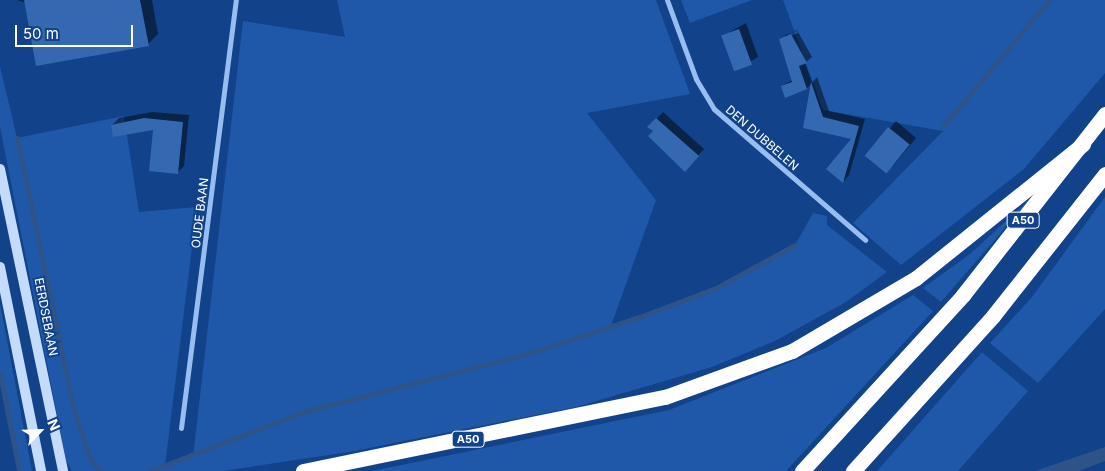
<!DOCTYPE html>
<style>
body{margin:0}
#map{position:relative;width:1105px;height:471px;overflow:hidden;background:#11428a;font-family:Inter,sans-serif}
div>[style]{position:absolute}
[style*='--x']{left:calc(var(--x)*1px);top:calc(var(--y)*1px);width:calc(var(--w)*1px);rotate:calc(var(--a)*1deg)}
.green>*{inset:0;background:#1f58a9}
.water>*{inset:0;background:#2e5389}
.shadow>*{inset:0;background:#0007}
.stream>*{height:5px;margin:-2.5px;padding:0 2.5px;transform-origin:2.5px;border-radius:2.5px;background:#2e5389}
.building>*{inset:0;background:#3469b2;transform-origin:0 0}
.street>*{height:5px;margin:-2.5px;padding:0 2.5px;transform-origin:2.5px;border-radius:2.5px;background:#97bdf1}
.secondary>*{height:10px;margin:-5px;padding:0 5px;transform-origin:5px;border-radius:5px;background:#c5dbfc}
.highway>*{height:15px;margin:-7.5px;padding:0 7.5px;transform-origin:7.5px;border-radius:7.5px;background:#fff}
span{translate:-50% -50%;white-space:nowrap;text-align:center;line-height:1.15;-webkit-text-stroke:4px #11428a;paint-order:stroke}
.shield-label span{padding:1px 4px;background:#11428a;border:1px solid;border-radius:4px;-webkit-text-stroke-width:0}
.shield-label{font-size:11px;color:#fff;font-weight:700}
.street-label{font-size:12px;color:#fff}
.north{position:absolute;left:15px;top:406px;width:50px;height:50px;-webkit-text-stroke:4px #11428a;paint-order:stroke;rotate:66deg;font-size:14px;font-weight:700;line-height:20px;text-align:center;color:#fff}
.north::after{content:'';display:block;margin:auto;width:18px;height:22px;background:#fff;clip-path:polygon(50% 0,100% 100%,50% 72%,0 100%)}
.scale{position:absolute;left:15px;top:25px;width:118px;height:22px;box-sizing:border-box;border:2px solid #fff;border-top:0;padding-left:6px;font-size:15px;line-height:18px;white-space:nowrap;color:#fff;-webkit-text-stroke:4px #11428a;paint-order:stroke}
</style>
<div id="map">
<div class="green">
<i style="clip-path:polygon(337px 0,656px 0,690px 94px,587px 113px,656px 200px,611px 326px,713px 290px,758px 267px,795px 245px,813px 213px,827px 216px,827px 225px,887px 272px,846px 302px,775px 341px,712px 367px,576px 407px,349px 452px,223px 471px,72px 471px,66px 460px,0 127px,0 66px,17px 138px,124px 116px,139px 212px,197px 207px,165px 466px,193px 457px,243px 21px,345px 37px)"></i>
<i style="clip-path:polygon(681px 0,752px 0,690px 23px)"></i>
<i style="clip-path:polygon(783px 0,1105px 0,1105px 73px,1024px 169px,901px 265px,853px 223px,943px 131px,823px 110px)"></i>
<i style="clip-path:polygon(1105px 197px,1105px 309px,1038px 383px,990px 343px,1032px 297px)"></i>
<i style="clip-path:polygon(1031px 198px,941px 302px,923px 288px,970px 254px)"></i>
<i style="clip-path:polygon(913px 295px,933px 311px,786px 471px,372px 471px,669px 410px,826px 348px)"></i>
<i style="clip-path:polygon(0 304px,32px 471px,20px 471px,0 375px)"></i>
<i style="clip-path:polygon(982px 352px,1028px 391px,958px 471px,877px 471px)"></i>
</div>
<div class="water">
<i style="clip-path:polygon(1105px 447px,1105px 461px,1079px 471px,1035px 471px)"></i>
</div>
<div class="shadow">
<i style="clip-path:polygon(17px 0,152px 0,158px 34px,148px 44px)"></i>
<i style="clip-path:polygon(746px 23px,758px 57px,735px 70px,723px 36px)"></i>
<i style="clip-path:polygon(evenodd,797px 30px,812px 57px,805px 63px,812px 83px,817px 77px,829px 111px,865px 119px,849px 175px,843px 182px,853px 138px,805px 127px,812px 83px,807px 88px,782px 86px,792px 80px,780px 39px,797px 30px,797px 31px,798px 33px,785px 38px,785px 35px,797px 31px)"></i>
<i style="clip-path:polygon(152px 112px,189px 115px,184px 166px,177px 173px,154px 128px,112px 125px,119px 118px)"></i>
<i style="clip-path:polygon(663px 112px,704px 149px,685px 170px,649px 127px)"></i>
<i style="clip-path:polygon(896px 121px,916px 138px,893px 166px,867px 156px)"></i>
</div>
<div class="stream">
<i style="--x:943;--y:126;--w:165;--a:-49.9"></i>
<i style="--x:17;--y:138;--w:274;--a:78.2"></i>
<i style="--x:73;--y:406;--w:53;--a:72.6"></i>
<i style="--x:89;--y:457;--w:18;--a:52"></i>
<i style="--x:0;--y:374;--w:98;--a:78.8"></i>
<i style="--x:150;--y:471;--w:164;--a:-21.1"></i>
<i style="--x:303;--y:412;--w:238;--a:-14.6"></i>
<i style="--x:533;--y:352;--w:115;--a:-18.3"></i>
<i style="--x:642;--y:316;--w:79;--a:-20.7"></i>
<i style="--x:716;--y:288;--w:90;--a:-28.6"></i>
</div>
<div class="building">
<i style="clip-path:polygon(24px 0,140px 0,149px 46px,36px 66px)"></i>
<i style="left:739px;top:29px;width:38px;height:19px;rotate:70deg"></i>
<i style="clip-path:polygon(791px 34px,807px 63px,799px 66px,807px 89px,785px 98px,781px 86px,792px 82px,779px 39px)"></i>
<i style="clip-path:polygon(811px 82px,823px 117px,859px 126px,843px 183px,826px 169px,851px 139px,803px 128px)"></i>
<i style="clip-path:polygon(144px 118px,183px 122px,178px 174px,149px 171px,153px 130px,113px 137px,111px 125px)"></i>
<i style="clip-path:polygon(656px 118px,699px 156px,685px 172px,648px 136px,653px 131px,647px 127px)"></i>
<i style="left:888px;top:127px;width:28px;height:37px;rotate:39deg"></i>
</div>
<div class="street">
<i style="--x:667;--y:0;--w:84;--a:69.8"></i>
<i style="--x:696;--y:79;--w:35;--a:59"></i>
<i style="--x:714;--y:109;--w:200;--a:40.9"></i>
<i style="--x:181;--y:428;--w:432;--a:-82.7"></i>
</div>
<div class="secondary">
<i style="--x:0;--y:169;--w:309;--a:78.2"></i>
<i style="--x:0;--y:267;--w:208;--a:78.6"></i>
</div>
<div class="highway">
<i style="--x:303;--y:471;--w:369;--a:-11.6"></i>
<i style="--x:665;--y:397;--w:135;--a:-19.9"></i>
<i style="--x:792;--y:351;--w:144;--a:-30.5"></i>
<i style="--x:916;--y:278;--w:214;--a:-38.7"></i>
<i style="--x:802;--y:471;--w:239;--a:-47.5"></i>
<i style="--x:963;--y:295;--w:230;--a:-51.9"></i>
<i style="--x:853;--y:471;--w:209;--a:-47.9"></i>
<i style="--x:993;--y:316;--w:181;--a:-51.7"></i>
</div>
<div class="shield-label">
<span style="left:1023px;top:220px">A50</span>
<span style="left:468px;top:439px">A50</span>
</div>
<div class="street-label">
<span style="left:762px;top:138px;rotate:41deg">DEN DUBBELEN</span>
<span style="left:200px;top:213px;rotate:-83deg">OUDE BAAN</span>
<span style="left:46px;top:317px;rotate:79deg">EERDSEBAAN</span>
</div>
<div class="north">N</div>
<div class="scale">50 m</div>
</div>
